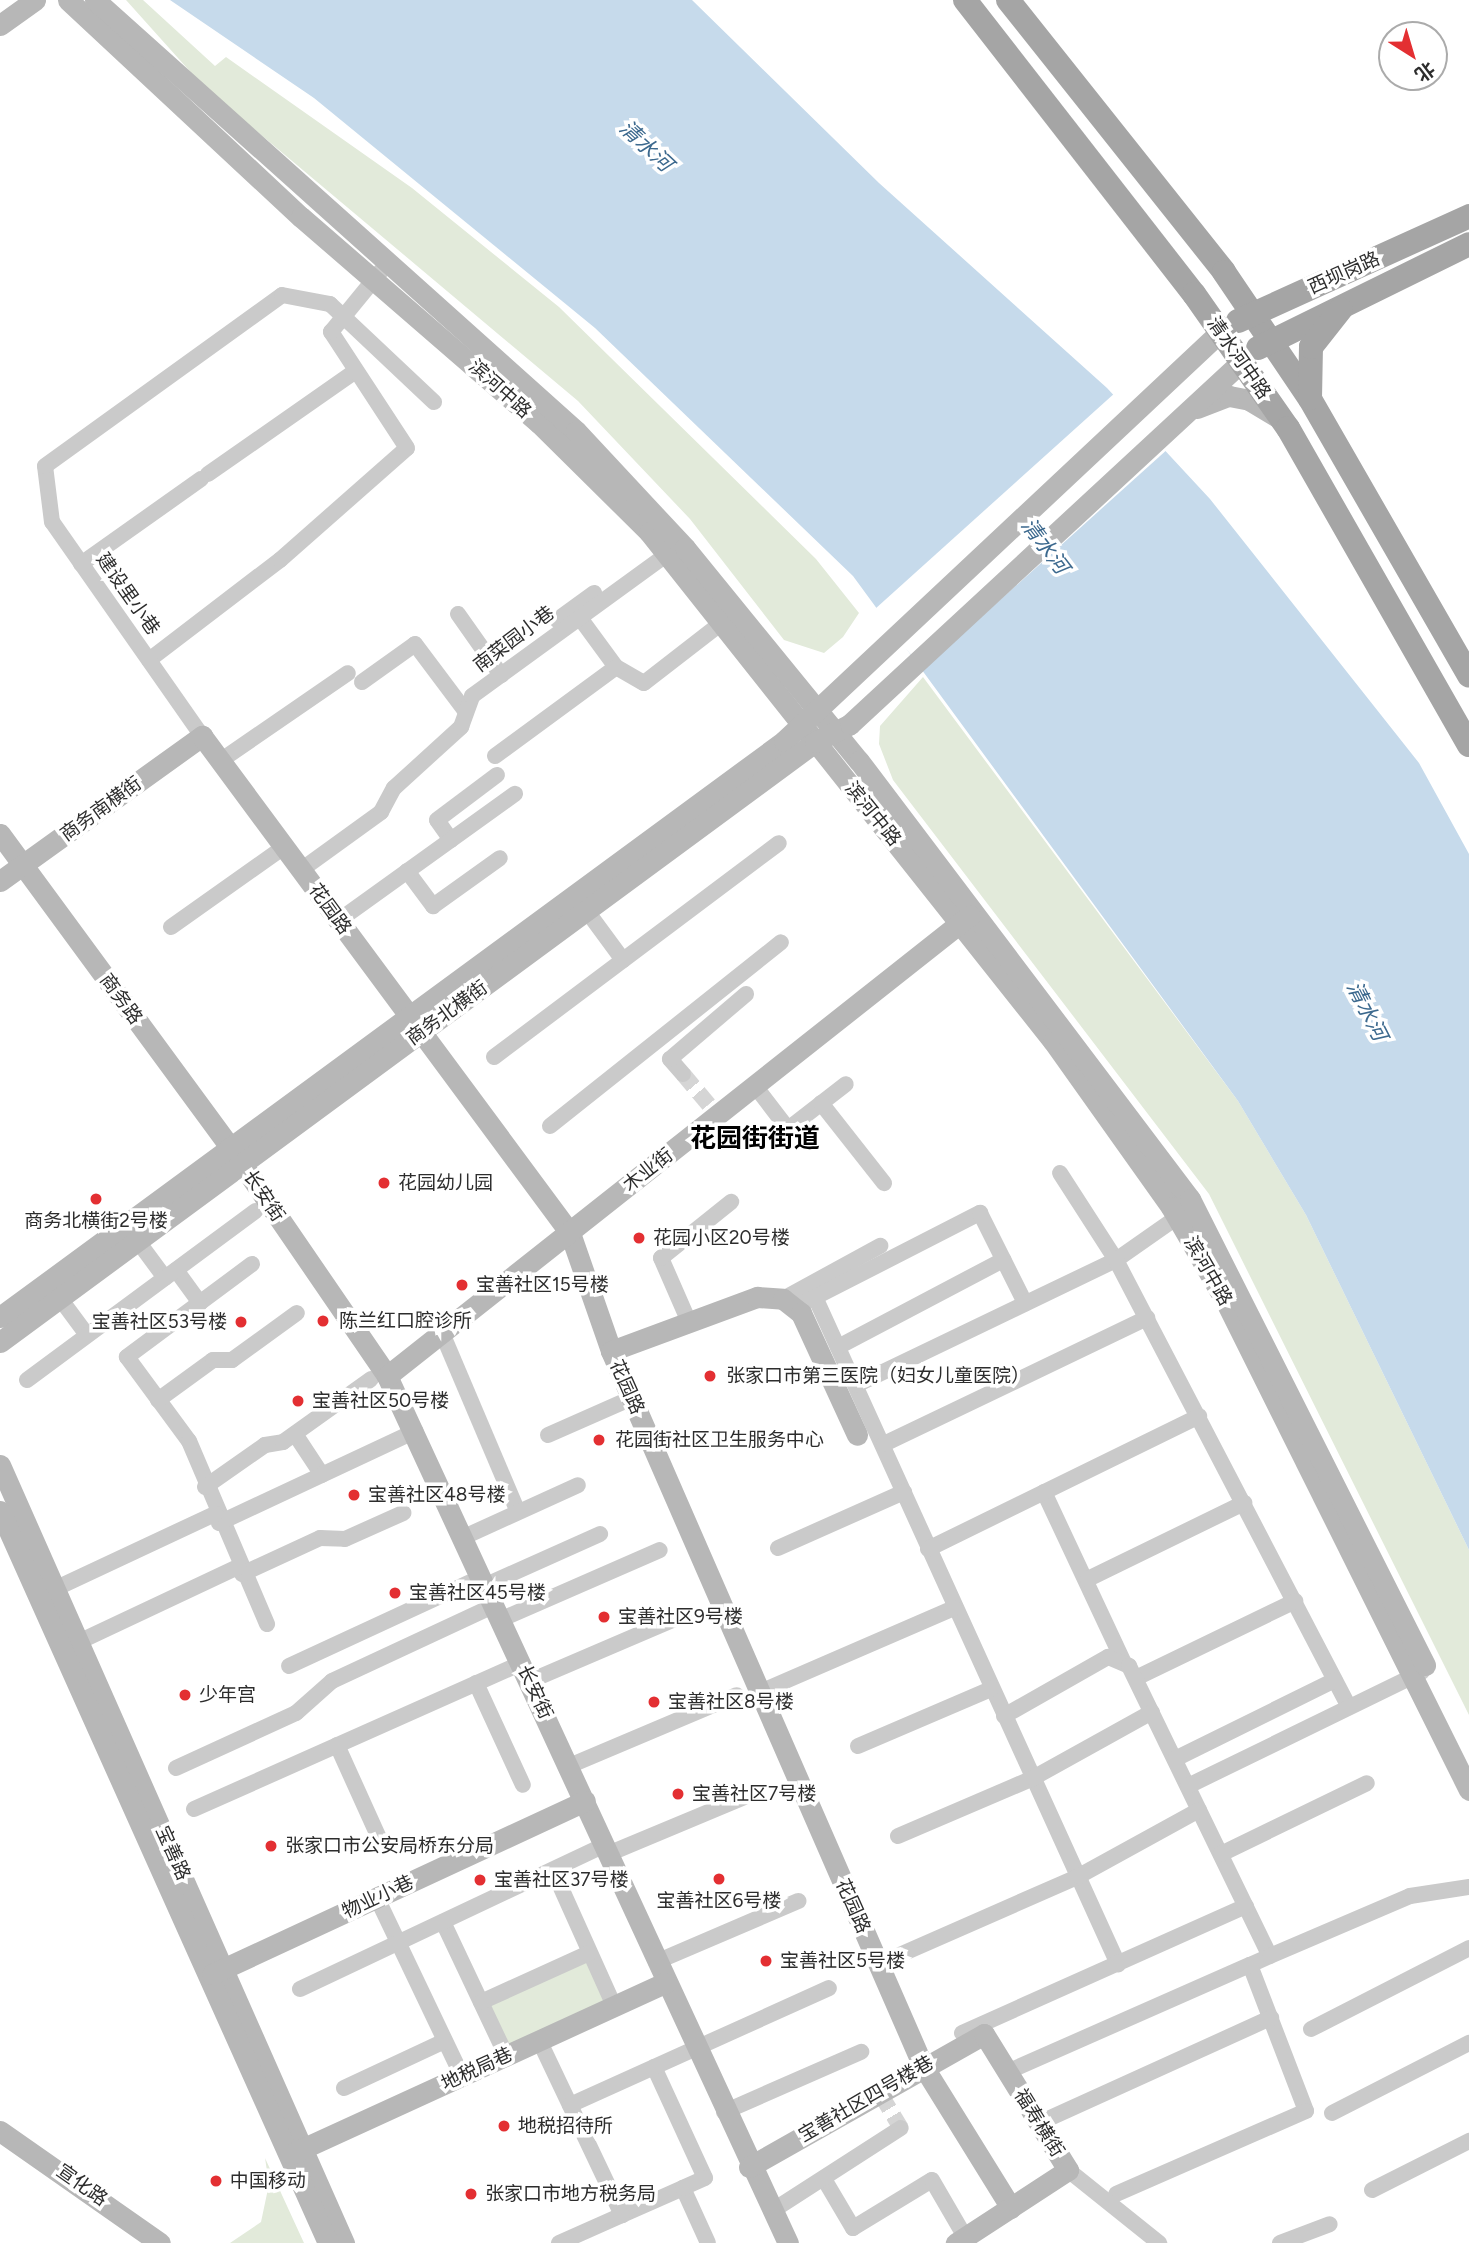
<!DOCTYPE html>
<meta charset="utf-8">
<style>
body{margin:0}
#map{position:relative;width:1469px;height:2243px;overflow:hidden;background:#fff;font-family:Figtree,"Noto Sans SC",sans-serif}
div>[style]{position:absolute}
[style*='--x']{left:calc(var(--x)*1px);top:calc(var(--y)*1px);width:calc(var(--w)*1px);rotate:calc(var(--a)*1deg)}
.green>*{inset:0;background:#e2eada;transform-origin:0 0}
.water>*{inset:0;background:#c6daeb}
.pier>*{inset:0;background:#fff;transform-origin:0 0}
.street-tunnel>*{height:16px;margin-top:-8px;transform-origin:0;background:repeating-linear-gradient(90deg,#d5d5d5 0 16px,transparent 0 24px)}
.street>*{height:16px;margin:-8px;padding:0 8px;transform-origin:8px;border-radius:8px;background:#cacaca}
.secondary>*{height:21px;margin:-10.5px;padding:0 10.5px;transform-origin:10.5px;border-radius:10.5px;background:#b7b7b7}
.primary>*{height:24px;margin:-12px;padding:0 12px;transform-origin:12px;border-radius:12px;background:#a5a5a5}
.dots>*{width:19px;height:19px;translate:-50% -50%;box-sizing:border-box;border:4px solid #fff;border-radius:50%}
span{translate:-50% -50%;white-space:nowrap;text-align:center;line-height:1.15;-webkit-text-stroke:7px #fff;paint-order:stroke}
.street-label{font-size:19px;color:#2d2d2d}
.poi-label{font-size:19px;color:#2d2d2d}
.left{translate:0 -50%;text-align:left}
.right{translate:-100% -50%;text-align:right}
.water-label{font-size:21px;color:#3c698e;font-style:italic}
.district-label{font-size:26px;color:#000;font-weight:700}
.north{position:absolute;left:1378px;top:21px;width:70px;height:70px;box-sizing:border-box;background:#fff;border:2px solid #ababab;border-radius:50%;rotate:143deg;font-size:19px;font-weight:700;line-height:28px;text-align:center;color:#2d2d2d}
.north::after{content:'';display:block;margin:auto;width:24px;height:32px;background:#e32f32;clip-path:polygon(50% 0,100% 100%,50% 72%,0 100%)}
</style>
<div id="map">
<div class="green">
<i style="clip-path:polygon(126px 0,143px 0,215px 66px,226px 57px,412px 188px,559px 307px,816px 559px,859px 613px,843px 637px,824px 653px,784px 640px,690px 519px,578px 401px,204px 87px)"></i>
<i style="clip-path:polygon(923px 677px,1238px 1101px,1306px 1215px,1469px 1550px,1469px 1715px,1209px 1194px,893px 780px,879px 744px,880px 726px)"></i>
<i style="left:587px;top:1958px;width:50px;height:109px;rotate:67deg"></i>
<i style="clip-path:polygon(265px 2158px,304px 2243px,230px 2243px,261px 2222px,269px 2184px)"></i>
</div>
<div class="water">
<i style="clip-path:polygon(170px 0,692px 0,879px 183px,1107px 388px,1210px 499px,1419px 763px,1469px 854px,1469px 1550px,1306px 1215px,1238px 1101px,853px 576px,595px 328px,314px 98px)"></i>
</div>
<div class="pier">
<i style="left:1116px;top:392px;width:77px;height:328px;rotate:48deg"></i>
</div>
<div class="street-tunnel">
<i style="--x:683;--y:1074;--w:40;--a:50"></i>
<i style="--x:881;--y:2095;--w:39;--a:59"></i>
</div>
<div class="street">
<i style="--x:208;--y:474;--w:178;--a:-34.9"></i>
<i style="--x:81;--y:564;--w:147;--a:-35.3"></i>
<i style="--x:458;--y:614;--w:75;--a:54.8"></i>
<i style="--x:580;--y:618;--w:61;--a:53.7"></i>
<i style="--x:616;--y:667;--w:32;--a:30"></i>
<i style="--x:644;--y:683;--w:108;--a:-37.8"></i>
<i style="--x:557;--y:620;--w:46;--a:-36.1"></i>
<i style="--x:149;--y:660;--w:165;--a:-37.4"></i>
<i style="--x:280;--y:560;--w:169;--a:-41.4"></i>
<i style="--x:407;--y:448;--w:139;--a:-123.2"></i>
<i style="--x:331;--y:332;--w:79;--a:-50.7"></i>
<i style="--x:362;--y:682;--w:65;--a:-35.6"></i>
<i style="--x:415;--y:644;--w:85;--a:53.1"></i>
<i style="--x:202;--y:736;--w:261;--a:-125"></i>
<i style="--x:52;--y:522;--w:56;--a:-97.1"></i>
<i style="--x:45;--y:466;--w:292;--a:-35.8"></i>
<i style="--x:282;--y:295;--w:49;--a:10.6"></i>
<i style="--x:330;--y:304;--w:143;--a:43.3"></i>
<i style="--x:495;--y:756;--w:150;--a:-36.3"></i>
<i style="--x:220;--y:761;--w:155;--a:-34.5"></i>
<i style="--x:451;--y:840;--w:24;--a:-125"></i>
<i style="--x:437;--y:820;--w:75;--a:-36.9"></i>
<i style="--x:301;--y:870;--w:99;--a:-35.9"></i>
<i style="--x:381;--y:812;--w:27;--a:-62"></i>
<i style="--x:394;--y:788;--w:91;--a:-42.3"></i>
<i style="--x:461;--y:727;--w:33;--a:-70"></i>
<i style="--x:472;--y:696;--w:252;--a:-36"></i>
<i style="--x:407;--y:871;--w:44;--a:53.4"></i>
<i style="--x:433;--y:906;--w:82;--a:-35.6"></i>
<i style="--x:581;--y:903;--w:71;--a:53.6"></i>
<i style="--x:338;--y:921;--w:218;--a:-35.7"></i>
<i style="--x:171;--y:927;--w:138;--a:-35.3"></i>
<i style="--x:494;--y:1057;--w:356;--a:-36.9"></i>
<i style="--x:683;--y:1074;--w:20;--a:-131"></i>
<i style="--x:670;--y:1059;--w:100;--a:-40.5"></i>
<i style="--x:755;--y:1086;--w:54;--a:52.5"></i>
<i style="--x:788;--y:1129;--w:73;--a:-37.8"></i>
<i style="--x:821;--y:1103;--w:102;--a:51.8"></i>
<i style="--x:550;--y:1126;--w:295;--a:-38.5"></i>
<i style="--x:1060;--y:1173;--w:103;--a:57.2"></i>
<i style="--x:1116;--y:1260;--w:85;--a:-35"></i>
<i style="--x:131;--y:1232;--w:57;--a:53.5"></i>
<i style="--x:252;--y:1264;--w:156;--a:143.4"></i>
<i style="--x:127;--y:1357;--w:104;--a:53.6"></i>
<i style="--x:189;--y:1441;--w:199;--a:66.9"></i>
<i style="--x:176;--y:1270;--w:41;--a:54"></i>
<i style="--x:53;--y:1289;--w:57;--a:53.5"></i>
<i style="--x:815;--y:1297;--w:733;--a:65.57"></i>
<i style="--x:783;--y:1299;--w:111;--a:-28.7"></i>
<i style="--x:796;--y:1307;--w:207;--a:-27.1"></i>
<i style="--x:980;--y:1213;--w:101;--a:63.4"></i>
<i style="--x:689;--y:1322;--w:70;--a:-113.6"></i>
<i style="--x:661;--y:1258;--w:90;--a:-38.7"></i>
<i style="--x:442;--y:1333;--w:194;--a:67"></i>
<i style="--x:838;--y:1347;--w:187;--a:-27.8"></i>
<i style="--x:27;--y:1380;--w:284;--a:-36.5"></i>
<i style="--x:856;--y:1385;--w:288;--a:-25.7"></i>
<i style="--x:1116;--y:1260;--w:504;--a:62.47"></i>
<i style="--x:158;--y:1400;--w:68;--a:-36"></i>
<i style="--x:213;--y:1360;--w:19;--a:0"></i>
<i style="--x:232;--y:1360;--w:80;--a:-35.9"></i>
<i style="--x:295;--y:1434;--w:49;--a:56.6"></i>
<i style="--x:548;--y:1435;--w:92;--a:-23.8"></i>
<i style="--x:884;--y:1444;--w:292;--a:-25.6"></i>
<i style="--x:205;--y:1487;--w:73;--a:-35"></i>
<i style="--x:265;--y:1445;--w:18;--a:-9"></i>
<i style="--x:283;--y:1442;--w:108;--a:-35.6"></i>
<i style="--x:1044;--y:1492;--w:187;--a:64.9"></i>
<i style="--x:219;--y:1523;--w:217;--a:-25.1"></i>
<i style="--x:464;--y:1537;--w:125;--a:-24.5"></i>
<i style="--x:778;--y:1548;--w:138;--a:-24"></i>
<i style="--x:928;--y:1549;--w:302;--a:-26.1"></i>
<i style="--x:242;--y:1574;--w:86;--a:-24.8"></i>
<i style="--x:320;--y:1538;--w:25;--a:2"></i>
<i style="--x:345;--y:1539;--w:64;--a:-24.1"></i>
<i style="--x:1088;--y:1579;--w:174;--a:-26"></i>
<i style="--x:486;--y:1585;--w:125;--a:-24.1"></i>
<i style="--x:46;--y:1593;--w:187;--a:-25.1"></i>
<i style="--x:502;--y:1619;--w:172;--a:-23.6"></i>
<i style="--x:70;--y:1646;--w:186;--a:-25.2"></i>
<i style="--x:289;--y:1666;--w:200;--a:-24.8"></i>
<i style="--x:1136;--y:1678;--w:177;--a:-25.8"></i>
<i style="--x:530;--y:1681;--w:168;--a:-23.2"></i>
<i style="--x:476;--y:1683;--w:112;--a:65.3"></i>
<i style="--x:760;--y:1692;--w:211;--a:-23.4"></i>
<i style="--x:1004;--y:1716;--w:120;--a:-29.6"></i>
<i style="--x:1108;--y:1657;--w:23;--a:23"></i>
<i style="--x:1129;--y:1666;--w:322;--a:64.1"></i>
<i style="--x:1270;--y:1956;--w:22;--a:156"></i>
<i style="--x:1250;--y:1965;--w:156;--a:69"></i>
<i style="--x:1306;--y:2111;--w:207;--a:156.4"></i>
<i style="--x:337;--y:1745;--w:112;--a:65.7"></i>
<i style="--x:858;--y:1746;--w:145;--a:-23.2"></i>
<i style="--x:1175;--y:1759;--w:178;--a:-26.3"></i>
<i style="--x:569;--y:1766;--w:182;--a:-22.9"></i>
<i style="--x:176;--y:1768;--w:132;--a:-24.6"></i>
<i style="--x:296;--y:1713;--w:48;--a:-41.6"></i>
<i style="--x:332;--y:1681;--w:180;--a:-25"></i>
<i style="--x:1188;--y:1786;--w:260;--a:-26"></i>
<i style="--x:194;--y:1809;--w:359;--a:-24"></i>
<i style="--x:898;--y:1836;--w:147;--a:-23.2"></i>
<i style="--x:1033;--y:1778;--w:136;--a:-29"></i>
<i style="--x:608;--y:1854;--w:158;--a:-22.7"></i>
<i style="--x:1221;--y:1854;--w:162;--a:-25.9"></i>
<i style="--x:553;--y:1870;--w:149;--a:65.8"></i>
<i style="--x:377;--y:1898;--w:197;--a:64.5"></i>
<i style="--x:443;--y:1922;--w:147;--a:64.7"></i>
<i style="--x:1270;--y:1956;--w:152;--a:-23.2"></i>
<i style="--x:1410;--y:1896;--w:60;--a:-8.7"></i>
<i style="--x:656;--y:1962;--w:155;--a:-23.2"></i>
<i style="--x:879;--y:1964;--w:219;--a:-23.7"></i>
<i style="--x:1079;--y:1876;--w:137;--a:-28.8"></i>
<i style="--x:300;--y:1989;--w:337;--a:-25.3"></i>
<i style="--x:481;--y:2002;--w:119;--a:-24.4"></i>
<i style="--x:1311;--y:2029;--w:178;--a:-27.1"></i>
<i style="--x:962;--y:2033;--w:311;--a:-24.1"></i>
<i style="--x:539;--y:2040;--w:194;--a:64.6"></i>
<i style="--x:622;--y:2215;--w:67;--a:-23.9"></i>
<i style="--x:683;--y:2188;--w:60;--a:65.6"></i>
<i style="--x:654;--y:2067;--w:122;--a:65.3"></i>
<i style="--x:705;--y:2178;--w:24;--a:156"></i>
<i style="--x:1007;--y:2072;--w:266;--a:-23.8"></i>
<i style="--x:344;--y:2088;--w:111;--a:-25"></i>
<i style="--x:570;--y:2105;--w:284;--a:-24.3"></i>
<i style="--x:724;--y:2112;--w:150;--a:-23.7"></i>
<i style="--x:1332;--y:2113;--w:154;--a:-27.1"></i>
<i style="--x:1039;--y:2123;--w:255;--a:-24.4"></i>
<i style="--x:1068;--y:2170;--w:117;--a:38.7"></i>
<i style="--x:824;--y:2179;--w:57;--a:59.4"></i>
<i style="--x:853;--y:2228;--w:92;--a:-31.3"></i>
<i style="--x:932;--y:2180;--w:66;--a:59.9"></i>
<i style="--x:1372;--y:2190;--w:109;--a:-26.8"></i>
<i style="--x:772;--y:2211;--w:153;--a:-32.8"></i>
<i style="--x:559;--y:2243;--w:69;--a:-24"></i>
<i style="--x:1280;--y:2243;--w:53;--a:-20.8"></i>
</div>
<div class="secondary">
<i style="--x:68;--y:0;--w:318;--a:43"></i>
<i style="--x:301;--y:217;--w:315;--a:40.9"></i>
<i style="--x:539;--y:423;--w:155;--a:44.7"></i>
<i style="--x:649;--y:532;--w:650;--a:51.56"></i>
<i style="--x:1053;--y:1041;--w:204;--a:54.6"></i>
<i style="--x:1171;--y:1207;--w:110;--a:59.9"></i>
<i style="--x:1226;--y:1302;--w:545;--a:63.53"></i>
<i style="--x:95;--y:0;--w:646;--a:41.86"></i>
<i style="--x:576;--y:431;--w:160;--a:47"></i>
<i style="--x:685;--y:548;--w:275;--a:50.8"></i>
<i style="--x:859;--y:761;--w:549;--a:52.92"></i>
<i style="--x:1190;--y:1199;--w:522;--a:63.24"></i>
<i style="--x:0;--y:25;--w:43;--a:-35.5"></i>
<i style="--x:1197;--y:408;--w:34;--a:-21"></i>
<i style="--x:1229;--y:396;--w:20;--a:11"></i>
<i style="--x:1249;--y:400;--w:35;--a:31"></i>
<i style="--x:0;--y:834;--w:409;--a:53.7"></i>
<i style="--x:242;--y:1164;--w:257;--a:55.6"></i>
<i style="--x:387;--y:1376;--w:955;--a:65.18"></i>
<i style="--x:0;--y:881;--w:249;--a:-35.7"></i>
<i style="--x:202;--y:736;--w:618;--a:53.48"></i>
<i style="--x:570;--y:1233;--w:125;--a:70.8"></i>
<i style="--x:611;--y:1351;--w:780;--a:66.43"></i>
<i style="--x:923;--y:2066;--w:167;--a:58.2"></i>
<i style="--x:0;--y:1317;--w:973;--a:-36.3"></i>
<i style="--x:784;--y:741;--w:598;--a:-43.17"></i>
<i style="--x:0;--y:1342;--w:1012;--a:-36.36"></i>
<i style="--x:815;--y:742;--w:39;--a:-27"></i>
<i style="--x:850;--y:724;--w:533;--a:-42.79"></i>
<i style="--x:611;--y:1351;--w:156;--a:-20.3"></i>
<i style="--x:757;--y:1297;--w:26;--a:4"></i>
<i style="--x:783;--y:1299;--w:23;--a:38"></i>
<i style="--x:801;--y:1313;--w:134;--a:65.3"></i>
<i style="--x:387;--y:1376;--w:743;--a:-38.33"></i>
<i style="--x:0;--y:1465;--w:851;--a:66.15"></i>
<i style="--x:0;--y:1511;--w:802;--a:65.86"></i>
<i style="--x:212;--y:1974;--w:411;--a:-24.9"></i>
<i style="--x:0;--y:2131;--w:195;--a:35"></i>
<i style="--x:291;--y:2154;--w:411;--a:-24.6"></i>
<i style="--x:749;--y:2167;--w:270;--a:-29.5"></i>
<i style="--x:984;--y:2034;--w:160;--a:58.3"></i>
<i style="--x:1068;--y:2170;--w:134;--a:146.9"></i>
</div>
<div class="primary">
<i style="--x:965;--y:0;--w:373;--a:52.1"></i>
<i style="--x:1194;--y:294;--w:164;--a:55"></i>
<i style="--x:1288;--y:428;--w:365;--a:60.3"></i>
<i style="--x:1008;--y:0;--w:347;--a:51.5"></i>
<i style="--x:1224;--y:272;--w:153;--a:55.9"></i>
<i style="--x:1310;--y:399;--w:319;--a:60.1"></i>
<i style="--x:1238;--y:321;--w:254;--a:-24.4"></i>
<i style="--x:1258;--y:348;--w:235;--a:-26.2"></i>
<i style="--x:1310;--y:398;--w:51;--a:-88.9"></i>
<i style="--x:1311;--y:347;--w:48;--a:-51.7"></i>
</div>
<div class="dots">
<i style="left:384px;top:1183px;background:#e32f32"></i>
<i style="left:96px;top:1199px;background:#e32f32"></i>
<i style="left:639px;top:1238px;background:#e32f32"></i>
<i style="left:462px;top:1285px;background:#e32f32"></i>
<i style="left:323px;top:1321px;background:#e32f32"></i>
<i style="left:241px;top:1322px;background:#e32f32"></i>
<i style="left:710px;top:1376px;background:#e32f32"></i>
<i style="left:298px;top:1401px;background:#e32f32"></i>
<i style="left:599px;top:1440px;background:#e32f32"></i>
<i style="left:354px;top:1495px;background:#e32f32"></i>
<i style="left:395px;top:1593px;background:#e32f32"></i>
<i style="left:604px;top:1617px;background:#e32f32"></i>
<i style="left:185px;top:1695px;background:#e32f32"></i>
<i style="left:654px;top:1702px;background:#e32f32"></i>
<i style="left:678px;top:1794px;background:#e32f32"></i>
<i style="left:271px;top:1846px;background:#e32f32"></i>
<i style="left:719px;top:1879px;background:#e32f32"></i>
<i style="left:480px;top:1880px;background:#e32f32"></i>
<i style="left:766px;top:1961px;background:#e32f32"></i>
<i style="left:504px;top:2126px;background:#e32f32"></i>
<i style="left:216px;top:2181px;background:#e32f32"></i>
<i style="left:471px;top:2194px;background:#e32f32"></i>
</div>
<div class="street-label">
<span style="left:1344px;top:273px;rotate:-24deg">西坝岗路</span>
<span style="left:1239px;top:358px;rotate:55deg">清水河中路</span>
<span style="left:500px;top:389px;rotate:42deg">滨河中路</span>
<span style="left:128px;top:594px;rotate:55deg">建设里小巷</span>
<span style="left:514px;top:639px;rotate:-37deg">南菜园小巷</span>
<span style="left:101px;top:809px;rotate:-36deg">商务南横街</span>
<span style="left:873px;top:814px;rotate:51deg">滨河中路</span>
<span style="left:330px;top:909px;rotate:54deg">花园路</span>
<span style="left:121px;top:999px;rotate:54deg">商务路</span>
<span style="left:447px;top:1013px;rotate:-36deg">商务北横街</span>
<span style="left:648px;top:1170px;rotate:-38deg">木业街</span>
<span style="left:264px;top:1196px;rotate:56deg">长安街</span>
<span style="left:1208px;top:1271px;rotate:60deg">滨河中路</span>
<span style="left:627px;top:1387px;rotate:66deg">花园路</span>
<span style="left:535px;top:1692px;rotate:65deg">长安街</span>
<span style="left:173px;top:1853px;rotate:66deg">宝善路</span>
<span style="left:378px;top:1897px;rotate:-25deg">物业小巷</span>
<span style="left:853px;top:1906px;rotate:66deg">花园路</span>
<span style="left:477px;top:2069px;rotate:-25deg">地税局巷</span>
<span style="left:866px;top:2099px;rotate:-30deg">宝善社区四号楼巷</span>
<span style="left:1039px;top:2123px;rotate:58deg">福寿横街</span>
<span style="left:82px;top:2185px;rotate:35deg">宣化路</span>
</div>
<div class="poi-label">
<span class="left" style="left:398px;top:1183px">花园幼儿园</span>
<span style="left:96px;top:1221px">商务北横街2号楼</span>
<span class="left" style="left:653px;top:1238px">花园小区20号楼</span>
<span class="left" style="left:476px;top:1285px">宝善社区15号楼</span>
<span class="left" style="left:339px;top:1321px">陈兰红口腔诊所</span>
<span class="right" style="left:227px;top:1322px">宝善社区53号楼</span>
<span class="left" style="left:726px;top:1376px">张家口市第三医院（妇女儿童医院）</span>
<span class="left" style="left:312px;top:1401px">宝善社区50号楼</span>
<span class="left" style="left:615px;top:1440px">花园街社区卫生服务中心</span>
<span class="left" style="left:368px;top:1495px">宝善社区48号楼</span>
<span class="left" style="left:409px;top:1593px">宝善社区45号楼</span>
<span class="left" style="left:618px;top:1617px">宝善社区9号楼</span>
<span class="left" style="left:199px;top:1695px">少年宫</span>
<span class="left" style="left:668px;top:1702px">宝善社区8号楼</span>
<span class="left" style="left:692px;top:1794px">宝善社区7号楼</span>
<span class="left" style="left:285px;top:1846px">张家口市公安局桥东分局</span>
<span class="left" style="left:494px;top:1880px">宝善社区37号楼</span>
<span style="left:719px;top:1901px">宝善社区6号楼</span>
<span class="left" style="left:780px;top:1961px">宝善社区5号楼</span>
<span class="left" style="left:518px;top:2126px">地税招待所</span>
<span class="left" style="left:230px;top:2181px">中国移动</span>
<span class="left" style="left:485px;top:2194px">张家口市地方税务局</span>
</div>
<div class="water-label">
<span style="left:646px;top:146px;rotate:43deg">清水河</span>
<span style="left:1045px;top:546px;rotate:53deg">清水河</span>
<span style="left:1367px;top:1011px;rotate:63deg">清水河</span>
</div>
<div class="district-label">
<span style="left:755px;top:1139px">花园街街道</span>
</div>
<div class="north">北</div>
</div>
